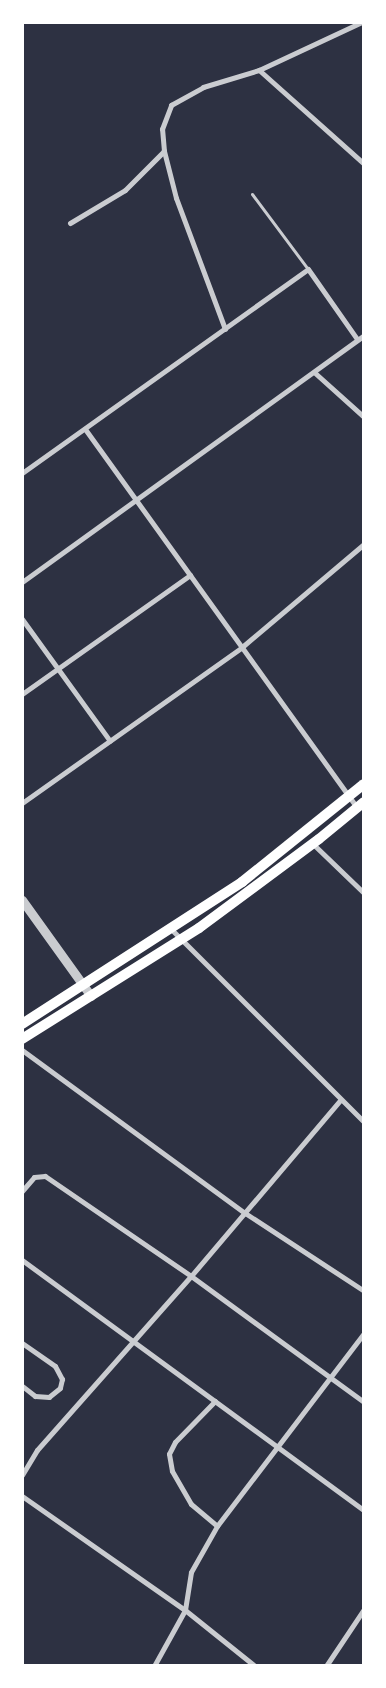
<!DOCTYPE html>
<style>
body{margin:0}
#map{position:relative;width:386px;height:1688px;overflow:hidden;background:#2d3142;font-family:Jost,sans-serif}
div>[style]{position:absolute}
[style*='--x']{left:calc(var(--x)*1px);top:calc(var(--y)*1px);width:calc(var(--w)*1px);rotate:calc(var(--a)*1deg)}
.service>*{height:3px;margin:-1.5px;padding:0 1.5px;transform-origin:1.5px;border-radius:1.5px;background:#caccd0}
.minor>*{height:5px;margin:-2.5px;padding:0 2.5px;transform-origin:2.5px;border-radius:2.5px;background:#caccd0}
.tertiary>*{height:9px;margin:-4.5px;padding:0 4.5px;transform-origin:4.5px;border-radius:4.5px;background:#caccd0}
.secondary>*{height:10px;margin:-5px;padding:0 5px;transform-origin:5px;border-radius:5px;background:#fff}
span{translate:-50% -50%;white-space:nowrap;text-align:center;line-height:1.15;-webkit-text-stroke:4px #fff;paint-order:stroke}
.frame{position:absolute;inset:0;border:24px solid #fff;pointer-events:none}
</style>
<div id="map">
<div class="service">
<i style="--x:252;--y:194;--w:94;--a:53.3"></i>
</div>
<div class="minor">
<i style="--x:259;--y:70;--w:141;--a:41.8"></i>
<i style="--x:70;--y:223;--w:64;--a:-31"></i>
<i style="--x:125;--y:190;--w:55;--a:-45"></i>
<i style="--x:225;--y:329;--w:140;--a:-110.5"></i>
<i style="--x:176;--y:198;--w:49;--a:-104.3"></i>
<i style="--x:164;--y:151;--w:22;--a:-95"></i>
<i style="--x:162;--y:129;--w:26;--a:-69"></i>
<i style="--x:171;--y:105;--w:37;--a:-29"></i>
<i style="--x:203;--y:87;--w:59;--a:-16.9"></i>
<i style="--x:259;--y:70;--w:114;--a:-25"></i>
<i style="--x:315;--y:373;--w:66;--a:41.9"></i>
<i style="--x:85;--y:429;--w:466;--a:54.3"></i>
<i style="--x:22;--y:473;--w:351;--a:-35.5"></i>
<i style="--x:308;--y:269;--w:85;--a:55"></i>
<i style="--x:22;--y:582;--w:422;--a:-35.8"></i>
<i style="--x:22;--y:619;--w:150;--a:54.2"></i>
<i style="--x:22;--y:694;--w:206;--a:-35.3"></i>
<i style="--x:22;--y:803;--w:270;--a:-35.3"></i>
<i style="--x:242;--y:647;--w:160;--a:-40.2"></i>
<i style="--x:313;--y:844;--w:71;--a:43.9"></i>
<i style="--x:172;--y:930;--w:272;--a:45"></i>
<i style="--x:22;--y:1050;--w:276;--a:36.2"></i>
<i style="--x:245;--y:1213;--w:142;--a:33.2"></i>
<i style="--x:22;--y:1191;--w:18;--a:-49"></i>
<i style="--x:34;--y:1177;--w:11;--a:-5"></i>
<i style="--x:45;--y:1176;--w:177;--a:34.4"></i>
<i style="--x:191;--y:1276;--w:214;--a:36.1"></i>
<i style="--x:22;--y:1260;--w:424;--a:36.2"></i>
<i style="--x:22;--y:1343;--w:40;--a:34.9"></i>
<i style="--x:55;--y:1366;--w:15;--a:62"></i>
<i style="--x:62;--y:1379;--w:9;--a:103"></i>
<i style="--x:60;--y:1388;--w:14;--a:141"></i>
<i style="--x:49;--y:1397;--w:14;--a:-176"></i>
<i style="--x:35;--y:1396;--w:16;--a:-142"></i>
<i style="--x:215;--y:1401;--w:57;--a:134.3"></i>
<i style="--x:175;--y:1442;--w:13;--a:117"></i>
<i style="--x:169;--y:1454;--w:17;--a:80"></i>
<i style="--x:172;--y:1471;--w:38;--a:60"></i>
<i style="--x:191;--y:1504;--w:34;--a:40"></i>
<i style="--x:22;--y:1475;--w:29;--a:-59"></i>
<i style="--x:37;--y:1450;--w:232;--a:-48.5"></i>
<i style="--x:191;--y:1276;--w:231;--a:-49.7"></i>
<i style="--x:22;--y:1496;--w:199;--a:35"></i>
<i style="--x:185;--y:1610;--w:90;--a:38.7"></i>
<i style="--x:154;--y:1666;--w:64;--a:-61"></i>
<i style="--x:185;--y:1610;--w:38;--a:-81"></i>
<i style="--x:191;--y:1572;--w:53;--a:-60.5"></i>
<i style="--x:217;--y:1526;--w:243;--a:-52.7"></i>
<i style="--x:326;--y:1666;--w:69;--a:-56.3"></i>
</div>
<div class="tertiary">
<i style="--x:22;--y:900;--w:118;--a:54.3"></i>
</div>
<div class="secondary">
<i style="--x:22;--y:1024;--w:262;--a:-32.8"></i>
<i style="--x:242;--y:882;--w:156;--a:-38.8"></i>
<i style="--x:22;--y:1039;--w:209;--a:-32.1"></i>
<i style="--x:199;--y:928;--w:149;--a:-36.6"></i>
<i style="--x:319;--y:839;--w:58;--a:-39.4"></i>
</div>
<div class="frame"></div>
</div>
